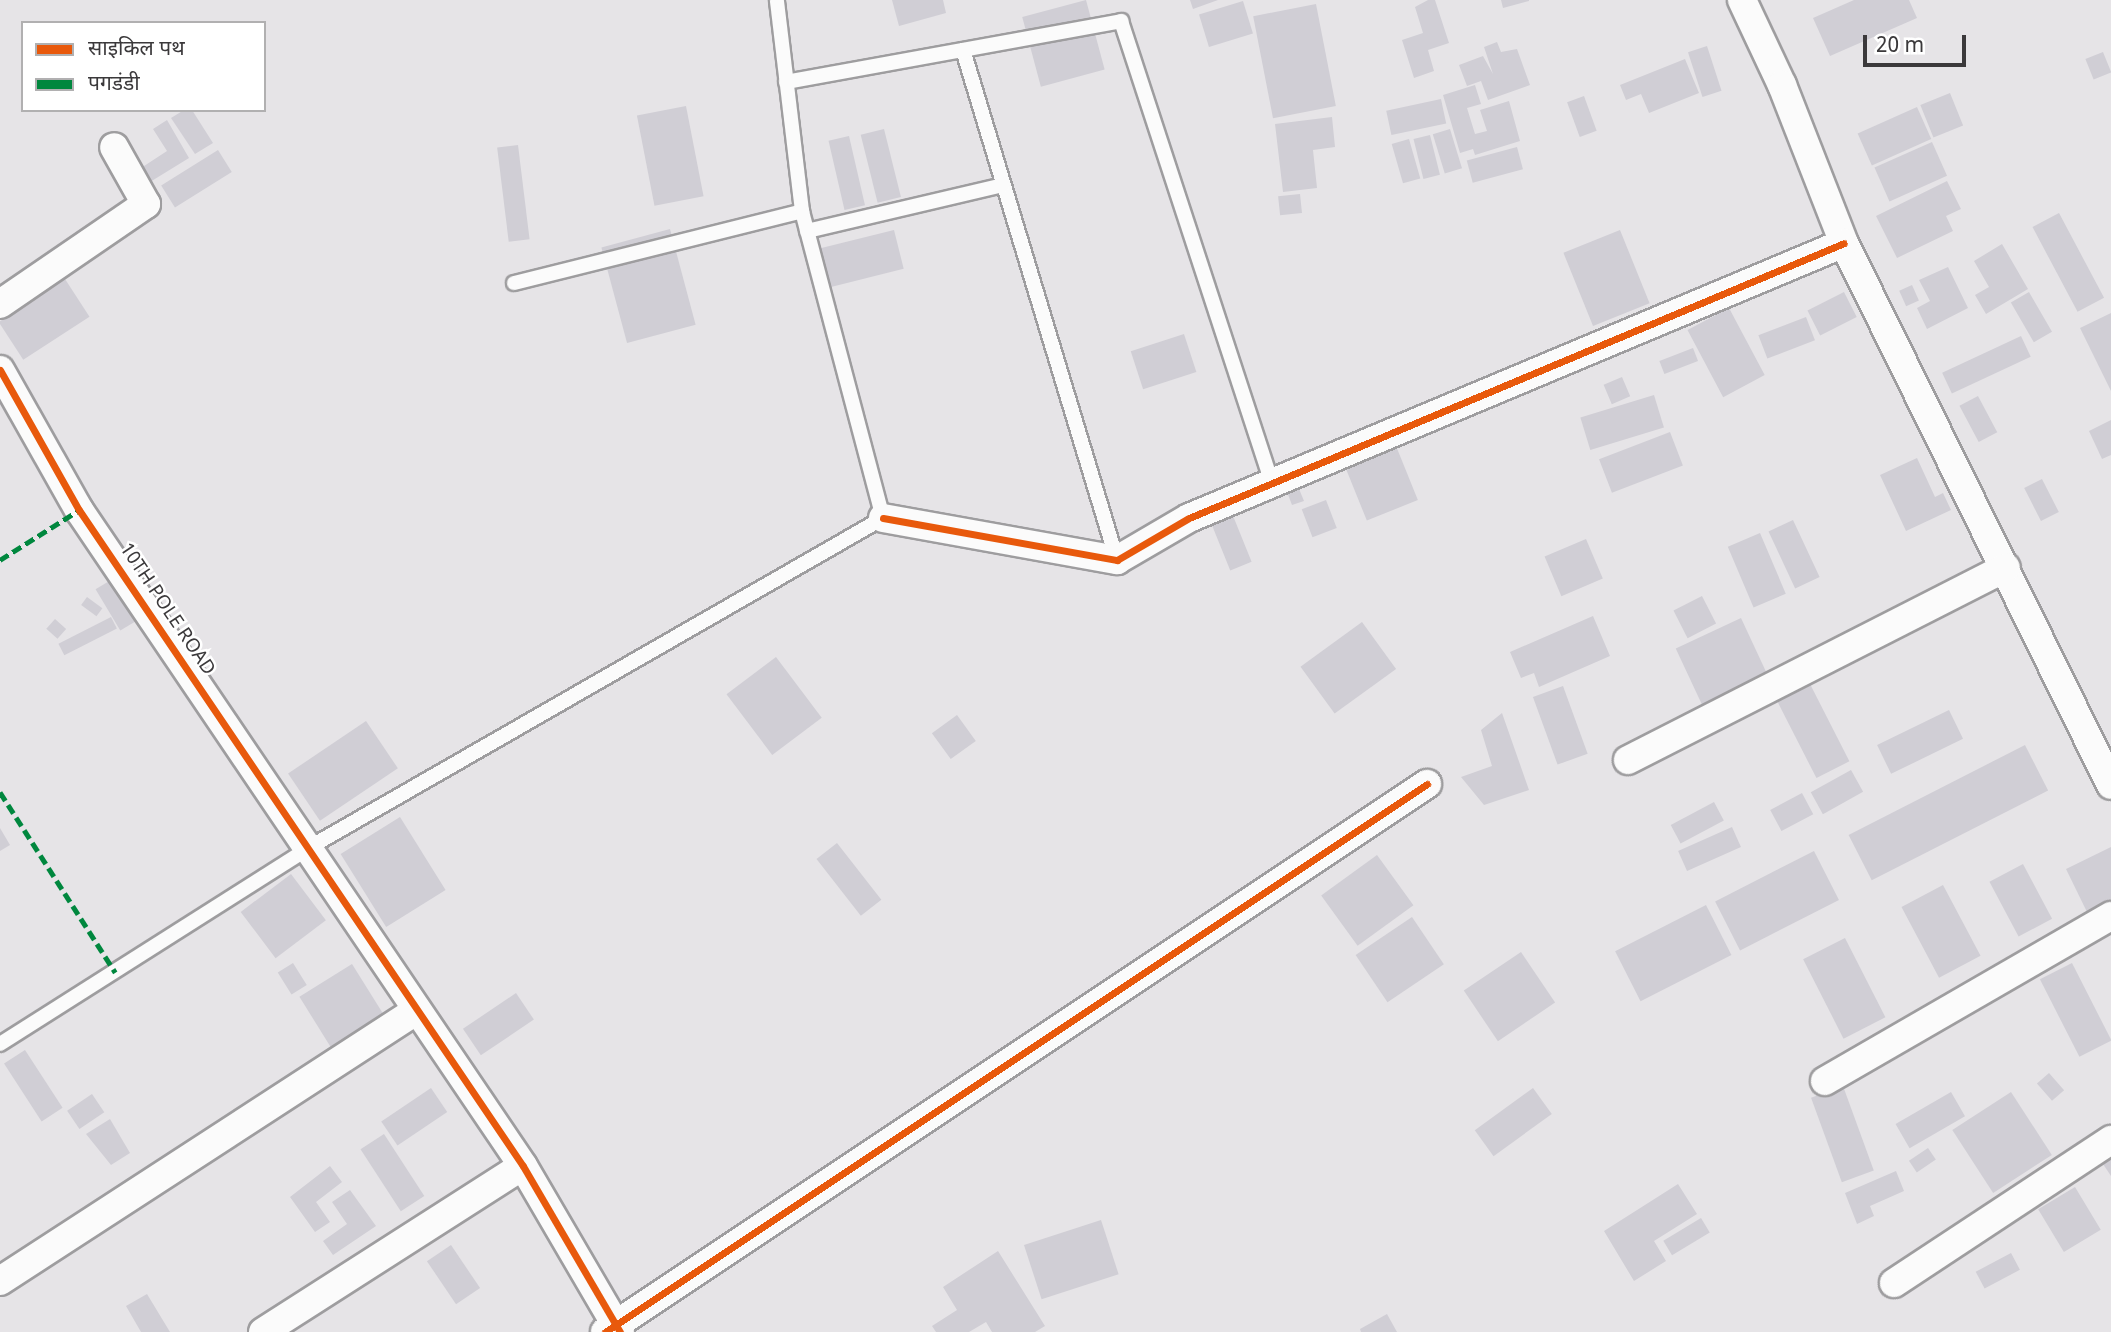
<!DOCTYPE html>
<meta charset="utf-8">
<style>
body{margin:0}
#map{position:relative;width:2111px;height:1332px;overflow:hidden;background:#e6e4e7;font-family:Georgia,"Noto Sans Devanagari",serif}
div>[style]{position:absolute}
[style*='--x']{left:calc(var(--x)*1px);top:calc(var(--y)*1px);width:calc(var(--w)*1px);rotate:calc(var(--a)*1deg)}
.building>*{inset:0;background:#d0ced5;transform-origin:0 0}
.roads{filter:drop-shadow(2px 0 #9e9d9f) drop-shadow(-2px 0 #9e9d9f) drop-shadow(0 2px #9e9d9f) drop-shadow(0 -2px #9e9d9f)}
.service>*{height:14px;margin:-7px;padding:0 7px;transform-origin:7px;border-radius:7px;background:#fbfbfb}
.minor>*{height:28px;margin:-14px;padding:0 14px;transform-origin:14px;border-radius:14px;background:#fbfbfb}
.quiet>*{height:5px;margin-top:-2.5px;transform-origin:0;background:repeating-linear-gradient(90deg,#00873e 0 10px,transparent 0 15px)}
.cycleway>*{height:7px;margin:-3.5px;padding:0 3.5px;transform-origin:3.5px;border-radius:3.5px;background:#e8590c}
span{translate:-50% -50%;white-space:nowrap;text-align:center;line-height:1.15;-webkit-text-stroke:5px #fff;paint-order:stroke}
.street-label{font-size:19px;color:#3b393b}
.legend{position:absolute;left:21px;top:21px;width:245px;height:91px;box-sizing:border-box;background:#fff;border:2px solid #b1b0b1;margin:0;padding:9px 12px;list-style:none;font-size:21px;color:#3b393b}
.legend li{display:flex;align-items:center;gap:14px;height:35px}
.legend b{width:35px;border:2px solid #b1b0b1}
.scale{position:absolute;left:1863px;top:35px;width:103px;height:32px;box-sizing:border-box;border:4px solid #3b393b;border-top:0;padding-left:9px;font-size:21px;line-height:24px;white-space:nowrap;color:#3b393b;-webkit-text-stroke:5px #fff;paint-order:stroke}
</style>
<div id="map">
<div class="building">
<i style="clip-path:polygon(892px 0,943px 0,946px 13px,899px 26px)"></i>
<i style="left:1086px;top:0;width:72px;height:66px;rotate:75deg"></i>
<i style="clip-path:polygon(1190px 0,1218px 0,1193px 9px)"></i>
<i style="clip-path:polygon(1428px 0,1435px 0,1449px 43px,1428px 50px,1434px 71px,1414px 78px,1402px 40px,1423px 33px,1415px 7px)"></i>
<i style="clip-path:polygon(1501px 0,1529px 0,1529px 1px,1503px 8px)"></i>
<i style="clip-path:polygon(1854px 0,1909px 0,1917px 18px,1830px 56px,1813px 18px)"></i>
<i style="left:1243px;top:1px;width:34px;height:46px;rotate:73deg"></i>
<i style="left:1316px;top:4px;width:104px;height:64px;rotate:79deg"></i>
<i style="clip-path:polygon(1497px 42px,1501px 52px,1517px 49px,1530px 85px,1488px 100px,1481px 81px,1467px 86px,1459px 65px,1483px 56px,1493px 74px,1484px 47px)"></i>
<i style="left:1707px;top:46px;width:47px;height:20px;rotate:72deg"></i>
<i style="left:2103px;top:52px;width:22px;height:19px;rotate:68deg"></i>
<i style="clip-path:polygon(1685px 59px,1699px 93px,1649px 113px,1641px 94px,1626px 100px,1620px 85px)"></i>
<i style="clip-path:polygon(1475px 85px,1481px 104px,1467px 108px,1475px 134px,1487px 131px,1480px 110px,1509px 101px,1520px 141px,1475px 155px,1473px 149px,1460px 153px,1443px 95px)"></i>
<i style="left:1950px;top:93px;width:35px;height:32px;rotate:68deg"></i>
<i style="left:1584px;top:96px;width:37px;height:18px;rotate:70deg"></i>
<i style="left:1441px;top:99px;width:25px;height:56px;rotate:78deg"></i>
<i style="left:686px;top:106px;width:92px;height:50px;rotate:79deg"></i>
<i style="left:1917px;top:107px;width:35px;height:65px;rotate:66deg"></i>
<i style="clip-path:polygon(184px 110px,192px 110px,213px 143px,195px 154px,171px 118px)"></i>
<i style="clip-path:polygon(1332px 117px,1335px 147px,1313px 150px,1317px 188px,1283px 192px,1275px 124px)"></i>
<i style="clip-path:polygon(167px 120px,189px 158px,150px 182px,141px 168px,167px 151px,153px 129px)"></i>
<i style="left:884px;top:129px;width:70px;height:24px;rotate:76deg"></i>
<i style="left:1450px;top:129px;width:41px;height:18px;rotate:73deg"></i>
<i style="left:1430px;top:135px;width:41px;height:17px;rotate:76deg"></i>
<i style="left:849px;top:136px;width:71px;height:21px;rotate:77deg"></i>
<i style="left:1409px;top:139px;width:41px;height:18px;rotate:74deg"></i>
<i style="left:1932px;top:142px;width:37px;height:63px;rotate:66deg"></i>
<i style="left:518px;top:145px;width:95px;height:21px;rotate:83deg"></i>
<i style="left:1517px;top:147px;width:23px;height:52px;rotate:75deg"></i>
<i style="left:218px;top:150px;width:26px;height:67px;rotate:58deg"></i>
<i style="clip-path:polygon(1947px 181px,1961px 209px,1946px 216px,1953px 231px,1897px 258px,1876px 216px)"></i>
<i style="left:1300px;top:194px;width:19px;height:22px;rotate:84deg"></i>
<i style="left:2059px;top:213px;width:96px;height:30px;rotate:62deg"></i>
<i style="left:670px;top:229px;width:99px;height:71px;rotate:75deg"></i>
<i style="left:894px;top:230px;width:40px;height:79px;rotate:76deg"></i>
<i style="left:1620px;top:230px;width:79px;height:61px;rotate:68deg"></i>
<i style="clip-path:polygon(2002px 244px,2028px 289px,1986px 314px,1975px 295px,1989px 287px,1974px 261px)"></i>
<i style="clip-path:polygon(1948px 267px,1968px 308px,1927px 329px,1917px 308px,1930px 301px,1919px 280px)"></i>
<i style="left:65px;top:279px;width:45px;height:79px;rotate:57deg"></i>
<i style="left:1912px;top:285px;width:17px;height:14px;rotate:66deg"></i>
<i style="left:1844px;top:292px;width:28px;height:41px;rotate:63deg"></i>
<i style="left:2029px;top:292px;width:46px;height:21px;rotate:60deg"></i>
<i style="left:1729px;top:308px;width:76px;height:47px;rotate:62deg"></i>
<i style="clip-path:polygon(2111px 313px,2111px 391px,2080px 328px)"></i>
<i style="left:1806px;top:317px;width:25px;height:51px;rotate:69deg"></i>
<i style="left:1184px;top:334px;width:40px;height:56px;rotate:72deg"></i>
<i style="left:2021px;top:336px;width:23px;height:87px;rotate:65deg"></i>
<i style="left:1693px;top:348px;width:14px;height:36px;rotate:69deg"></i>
<i style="left:1622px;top:377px;width:21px;height:20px;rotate:67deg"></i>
<i style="left:1654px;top:395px;width:34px;height:77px;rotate:73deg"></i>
<i style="left:1978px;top:396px;width:41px;height:21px;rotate:62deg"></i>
<i style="clip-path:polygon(2111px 420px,2111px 455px,2102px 459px,2089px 431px)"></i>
<i style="left:1670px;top:432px;width:36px;height:76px;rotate:69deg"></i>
<i style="left:1392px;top:436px;width:69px;height:55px;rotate:68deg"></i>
<i style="clip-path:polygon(1917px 458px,1935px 497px,1943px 493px,1951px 510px,1906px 531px,1880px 475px)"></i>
<i style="clip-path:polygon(1279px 471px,1297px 484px,1304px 501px,1292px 505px)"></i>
<i style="left:2042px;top:479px;width:37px;height:20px;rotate:63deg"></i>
<i style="left:1225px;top:496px;width:71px;height:23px;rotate:68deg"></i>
<i style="left:1326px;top:500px;width:30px;height:26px;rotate:69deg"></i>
<i style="left:1793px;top:520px;width:63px;height:27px;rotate:65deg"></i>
<i style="left:1760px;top:533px;width:66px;height:35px;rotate:67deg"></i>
<i style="left:1586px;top:539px;width:43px;height:45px;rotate:67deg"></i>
<i style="left:111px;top:580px;width:48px;height:18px;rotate:59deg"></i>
<i style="left:1702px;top:596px;width:31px;height:32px;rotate:63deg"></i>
<i style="left:87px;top:597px;width:19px;height:10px;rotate:36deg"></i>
<i style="clip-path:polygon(1593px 616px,1610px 656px,1539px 687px,1534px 673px,1521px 678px,1510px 652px)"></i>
<i style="left:111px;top:617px;width:13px;height:59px;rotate:63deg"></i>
<i style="left:1741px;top:618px;width:65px;height:72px;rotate:65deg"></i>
<i style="left:55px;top:619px;width:15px;height:13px;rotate:42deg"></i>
<i style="left:1362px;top:622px;width:58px;height:76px;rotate:54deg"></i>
<i style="left:776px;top:657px;width:76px;height:62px;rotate:53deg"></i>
<i style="left:1809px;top:682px;width:89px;height:37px;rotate:63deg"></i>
<i style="left:1563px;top:686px;width:72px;height:32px;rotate:70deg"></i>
<i style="left:1949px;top:710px;width:32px;height:80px;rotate:64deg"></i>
<i style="clip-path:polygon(1502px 713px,1529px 790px,1484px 805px,1461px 777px,1492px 766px,1481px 730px)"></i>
<i style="left:957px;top:715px;width:32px;height:31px;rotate:54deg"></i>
<i style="left:366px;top:721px;width:57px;height:94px;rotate:56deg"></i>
<i style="left:2025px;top:745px;width:51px;height:198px;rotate:63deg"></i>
<i style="left:1851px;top:770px;width:25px;height:46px;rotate:61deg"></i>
<i style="left:1802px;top:793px;width:24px;height:36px;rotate:62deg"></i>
<i style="left:1714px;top:802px;width:21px;height:49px;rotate:62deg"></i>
<i style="left:400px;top:817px;width:86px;height:70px;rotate:58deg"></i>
<i style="left:1732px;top:827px;width:22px;height:59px;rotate:66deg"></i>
<i style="clip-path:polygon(0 828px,10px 845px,0 851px)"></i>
<i style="left:837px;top:843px;width:72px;height:26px;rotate:52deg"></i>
<i style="clip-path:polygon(2111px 847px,2111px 900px,2087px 912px,2066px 869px)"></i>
<i style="left:1814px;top:851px;width:55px;height:111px;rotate:63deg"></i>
<i style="left:1377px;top:855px;width:62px;height:69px;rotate:54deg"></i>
<i style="left:2023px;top:864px;width:62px;height:38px;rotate:62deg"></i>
<i style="left:291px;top:874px;width:58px;height:63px;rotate:53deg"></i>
<i style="left:1943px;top:885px;width:80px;height:47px;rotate:62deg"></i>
<i style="left:1706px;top:905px;width:56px;height:102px;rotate:63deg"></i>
<i style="left:1412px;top:917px;width:57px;height:68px;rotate:56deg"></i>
<i style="left:1845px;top:938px;width:89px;height:47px;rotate:63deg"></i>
<i style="left:1521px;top:952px;width:61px;height:69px;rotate:56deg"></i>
<i style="left:293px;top:963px;width:26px;height:18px;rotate:58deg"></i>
<i style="left:2072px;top:963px;width:87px;height:36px;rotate:63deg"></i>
<i style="left:352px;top:964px;width:59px;height:62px;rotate:58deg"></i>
<i style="left:516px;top:993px;width:32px;height:64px;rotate:56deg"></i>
<i style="left:25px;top:1050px;width:69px;height:25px;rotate:57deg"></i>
<i style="left:2049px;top:1073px;width:23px;height:16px;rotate:49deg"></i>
<i style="left:1843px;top:1086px;width:90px;height:34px;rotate:70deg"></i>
<i style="left:431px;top:1088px;width:29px;height:60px;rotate:56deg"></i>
<i style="left:1533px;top:1088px;width:32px;height:72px;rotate:54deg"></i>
<i style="left:1951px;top:1092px;width:28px;height:64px;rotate:60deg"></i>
<i style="left:2011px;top:1092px;width:75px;height:70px;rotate:57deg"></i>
<i style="left:92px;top:1094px;width:22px;height:30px;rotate:56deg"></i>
<i style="clip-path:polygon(110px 1119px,130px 1153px,111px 1165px,86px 1134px)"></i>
<i style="left:384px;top:1134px;width:74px;height:28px;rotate:57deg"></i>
<i style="left:1928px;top:1148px;width:14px;height:23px;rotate:56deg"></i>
<i style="clip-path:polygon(2111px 1159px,2111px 1176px,2103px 1164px)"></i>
<i style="clip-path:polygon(330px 1166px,342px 1182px,316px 1202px,330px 1222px,315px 1232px,290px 1197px)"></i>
<i style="clip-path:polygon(1896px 1171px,1904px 1191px,1870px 1206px,1874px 1216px,1857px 1224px,1845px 1193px)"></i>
<i style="clip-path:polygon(1678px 1184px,1697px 1214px,1654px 1241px,1666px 1261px,1634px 1281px,1604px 1231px)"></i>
<i style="left:2075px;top:1187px;width:50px;height:43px;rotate:59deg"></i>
<i style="clip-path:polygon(350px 1190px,376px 1226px,333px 1255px,323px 1241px,347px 1224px,332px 1202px)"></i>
<i style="left:1701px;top:1218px;width:17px;height:44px;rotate:59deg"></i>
<i style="left:1101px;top:1220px;width:57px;height:81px;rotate:72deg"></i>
<i style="left:451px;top:1245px;width:52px;height:29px;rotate:56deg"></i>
<i style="clip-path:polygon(998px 1251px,1045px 1326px,1035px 1332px,992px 1332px,986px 1322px,969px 1332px,936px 1332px,932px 1326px,957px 1310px,943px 1287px)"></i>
<i style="left:2011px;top:1253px;width:19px;height:40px;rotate:62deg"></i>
<i style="clip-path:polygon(147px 1294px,170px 1332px,141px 1332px,126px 1306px)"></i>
<i style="clip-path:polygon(1387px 1314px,1397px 1332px,1361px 1332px,1360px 1329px)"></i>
</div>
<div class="roads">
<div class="service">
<i style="--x:963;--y:50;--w:533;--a:73.2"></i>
<i style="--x:786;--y:82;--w:341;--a:-10.3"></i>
<i style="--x:1121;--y:21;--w:487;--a:71.9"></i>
<i style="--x:807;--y:231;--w:201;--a:-13.2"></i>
<i style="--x:514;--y:283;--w:297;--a:-14"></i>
<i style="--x:802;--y:211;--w:212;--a:-96.8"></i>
<i style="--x:0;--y:1044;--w:367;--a:-32.4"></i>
<i style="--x:310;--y:847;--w:661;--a:-29.86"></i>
<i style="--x:883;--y:518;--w:318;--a:-104.8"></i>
</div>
<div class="minor">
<i style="--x:1742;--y:0;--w:94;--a:64.8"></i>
<i style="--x:1782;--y:85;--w:170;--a:68.6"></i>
<i style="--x:1844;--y:243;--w:604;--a:63.77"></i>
<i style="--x:0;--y:304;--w:177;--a:-34.4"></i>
<i style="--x:146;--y:204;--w:65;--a:-119.3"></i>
<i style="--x:0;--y:370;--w:161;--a:60.6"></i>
<i style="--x:79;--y:510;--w:792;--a:55.91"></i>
<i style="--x:523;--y:1166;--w:192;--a:59.7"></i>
<i style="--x:883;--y:518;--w:238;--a:10.2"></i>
<i style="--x:1117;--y:560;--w:83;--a:-30.3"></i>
<i style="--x:1189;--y:518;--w:710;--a:-22.77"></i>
<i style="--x:1628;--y:760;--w:424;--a:-27"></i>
<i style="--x:1825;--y:1081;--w:330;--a:-30"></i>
<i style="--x:0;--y:1281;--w:497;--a:-33"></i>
<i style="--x:1894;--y:1283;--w:260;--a:-33.4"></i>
<i style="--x:263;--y:1332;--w:308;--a:-32.6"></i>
<i style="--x:605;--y:1332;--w:988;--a:-33.69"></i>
</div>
</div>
<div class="quiet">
<i style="--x:0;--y:560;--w:93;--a:-32.3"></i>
<i style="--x:0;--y:792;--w:214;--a:57.4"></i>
</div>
<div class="cycleway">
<i style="--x:0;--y:370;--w:161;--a:60.6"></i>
<i style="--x:79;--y:510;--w:792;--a:55.91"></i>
<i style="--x:523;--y:1166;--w:192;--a:59.7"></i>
<i style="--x:883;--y:518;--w:238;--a:10.2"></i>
<i style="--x:1117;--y:560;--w:83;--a:-30.3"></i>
<i style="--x:1189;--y:518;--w:710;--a:-22.77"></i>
<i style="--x:605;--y:1332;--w:988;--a:-33.69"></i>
</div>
<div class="street-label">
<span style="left:166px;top:610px;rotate:56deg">10TH POLE ROAD</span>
</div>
<ul class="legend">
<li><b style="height:9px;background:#e8590c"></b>साइकिल पथ</li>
<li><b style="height:9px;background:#00873e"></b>पगडंडी</li>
</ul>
<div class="scale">20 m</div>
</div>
